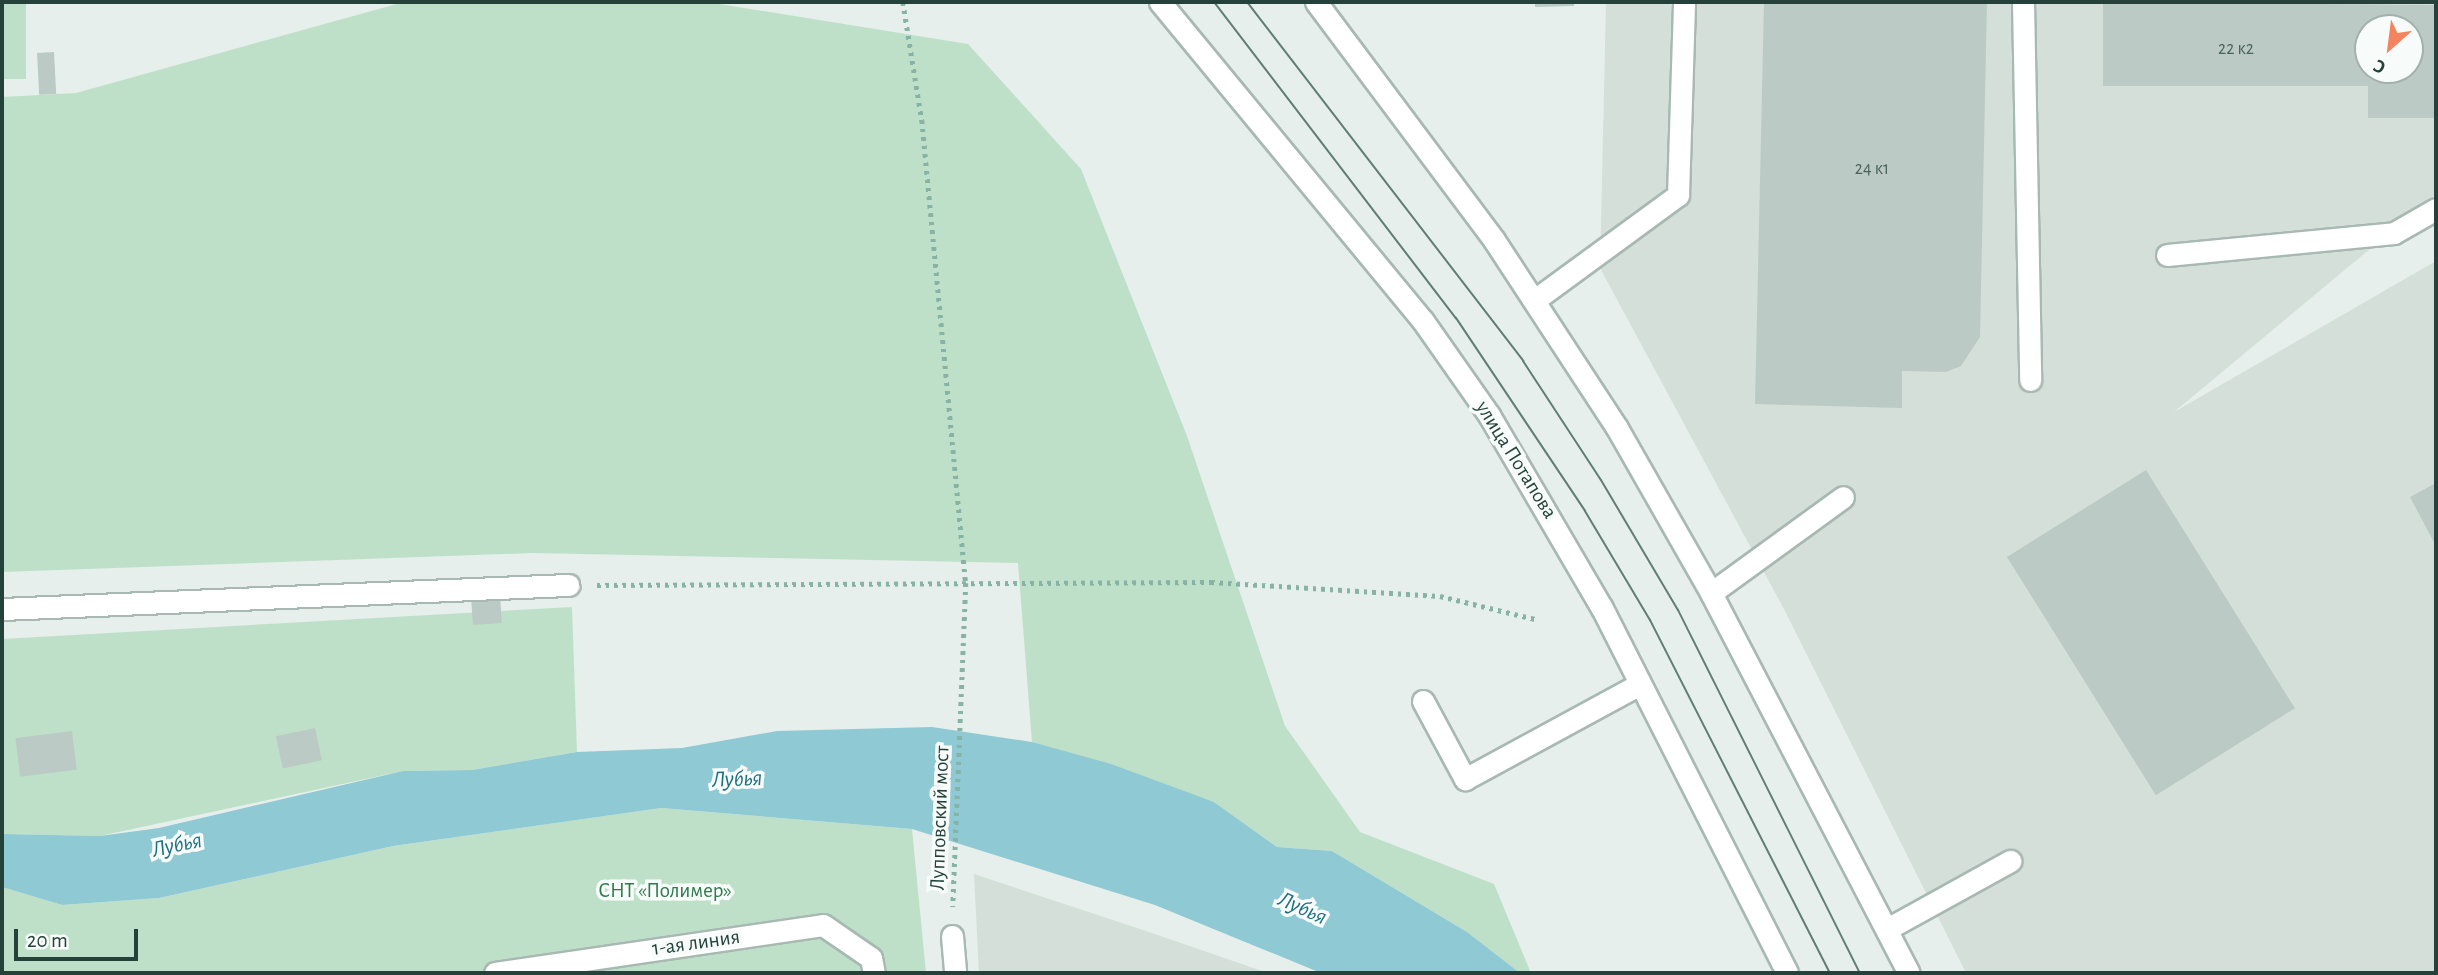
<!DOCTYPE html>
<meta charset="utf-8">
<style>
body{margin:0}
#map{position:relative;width:2438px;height:975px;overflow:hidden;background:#e6efeb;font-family:"Alegreya Sans",sans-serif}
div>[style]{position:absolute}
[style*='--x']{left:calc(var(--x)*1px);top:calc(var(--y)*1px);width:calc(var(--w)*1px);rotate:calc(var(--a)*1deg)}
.built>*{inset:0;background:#d4dfda}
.green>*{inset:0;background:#bfe0c8;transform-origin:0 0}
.water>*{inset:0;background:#8ec9d4}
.building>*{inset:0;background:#bbcac4;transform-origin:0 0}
.path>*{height:4.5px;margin-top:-2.25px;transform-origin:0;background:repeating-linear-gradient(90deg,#86b3a5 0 3.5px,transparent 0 8.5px)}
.roads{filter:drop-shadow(2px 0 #a8b8b2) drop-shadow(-2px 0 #a8b8b2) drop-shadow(0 2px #a8b8b2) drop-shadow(0 -2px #a8b8b2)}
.minor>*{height:21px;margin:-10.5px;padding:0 10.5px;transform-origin:10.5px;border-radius:10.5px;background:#fff}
.tram>*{height:2px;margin:-1px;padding:0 1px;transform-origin:1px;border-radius:1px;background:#5f7d75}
span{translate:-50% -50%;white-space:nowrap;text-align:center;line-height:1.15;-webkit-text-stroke:7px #f7fbf9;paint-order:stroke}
.number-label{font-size:18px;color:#4a645c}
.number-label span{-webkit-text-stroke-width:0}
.street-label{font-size:21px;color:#24423a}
.park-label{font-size:21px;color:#2d7a4b}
.water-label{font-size:23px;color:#1c6f80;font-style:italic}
.frame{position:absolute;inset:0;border:4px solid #24423a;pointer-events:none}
.north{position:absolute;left:2354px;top:14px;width:70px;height:70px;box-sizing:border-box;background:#f7fbf9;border:2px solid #a3b1ad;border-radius:50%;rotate:208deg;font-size:19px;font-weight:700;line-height:28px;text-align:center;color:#24423a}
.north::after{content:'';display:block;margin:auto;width:24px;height:32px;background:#f4845f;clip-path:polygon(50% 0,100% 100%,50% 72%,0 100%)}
.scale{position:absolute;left:14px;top:929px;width:124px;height:32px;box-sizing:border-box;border:4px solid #24423a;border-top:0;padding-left:9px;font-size:21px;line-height:24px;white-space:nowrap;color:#24423a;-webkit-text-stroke:5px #f7fbf9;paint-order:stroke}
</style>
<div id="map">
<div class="built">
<i style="clip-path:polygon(evenodd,1606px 2px,2436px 2px,2436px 194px,2174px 412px,2436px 261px,2436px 973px,1966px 973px,1785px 611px,1600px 268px,1606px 2px,2368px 28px,2410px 28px,2410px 70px,2368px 70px,2368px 28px)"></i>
<i style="clip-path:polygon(974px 874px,1146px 931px,1268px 973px,979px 973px)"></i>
</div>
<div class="green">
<i style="left:2px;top:2px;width:24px;height:77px"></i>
<i style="clip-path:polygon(404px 2px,707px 2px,968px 44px,1081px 169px,1187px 436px,1285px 726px,1360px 832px,1494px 884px,1531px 973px,1520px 973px,1467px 932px,1332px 851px,1277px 847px,1214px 802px,1032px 742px,1018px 563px,533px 553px,2px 572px,2px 97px,76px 93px)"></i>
<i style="clip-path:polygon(572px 607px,577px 752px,472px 770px,403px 771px,100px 836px,2px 834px,2px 639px)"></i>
<i style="clip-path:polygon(661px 808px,912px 829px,926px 973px,2px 973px,2px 887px,62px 905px,159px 898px,393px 846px)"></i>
</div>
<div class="water">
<i style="clip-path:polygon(932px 727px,1032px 742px,1111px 764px,1214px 802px,1277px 847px,1332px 851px,1467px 932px,1520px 973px,1321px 973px,1155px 905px,912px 829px,661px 808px,393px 846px,159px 898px,62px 905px,2px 887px,2px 834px,100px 836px,159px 828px,403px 771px,472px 770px,577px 752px,682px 748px,777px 731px)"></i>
</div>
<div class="building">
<i style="clip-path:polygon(1535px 2px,1574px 2px,1574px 6px,1535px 7px)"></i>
<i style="clip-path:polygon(1764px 2px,1987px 2px,1980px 337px,1961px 366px,1946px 372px,1902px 371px,1902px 408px,1755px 404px)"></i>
<i style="clip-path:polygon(evenodd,2103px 2px,2436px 5px,2436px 118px,2368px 118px,2368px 86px,2103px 86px,2103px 2px,2368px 28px,2410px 28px,2410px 70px,2368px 70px,2368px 28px)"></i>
<i style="left:54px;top:52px;width:42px;height:17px;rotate:87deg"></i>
<i style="left:2146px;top:470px;width:281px;height:164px;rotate:58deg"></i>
<i style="clip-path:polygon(2436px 483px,2436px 546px,2410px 497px)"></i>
<i style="left:500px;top:596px;width:27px;height:29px;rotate:86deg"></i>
<i style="left:315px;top:728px;width:33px;height:40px;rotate:78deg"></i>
<i style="left:72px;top:731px;width:39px;height:57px;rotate:83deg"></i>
</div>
<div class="path">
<i style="--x:903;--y:2;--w:120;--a:80.9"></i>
<i style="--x:922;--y:120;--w:465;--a:84.6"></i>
<i style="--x:966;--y:583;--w:324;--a:92.3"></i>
<i style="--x:597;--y:585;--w:614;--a:-0.28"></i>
<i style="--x:1211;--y:582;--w:229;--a:3.5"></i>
<i style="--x:1440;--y:596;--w:98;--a:13.6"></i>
</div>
<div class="roads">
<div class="minor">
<i style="--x:1160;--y:2;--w:413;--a:50.5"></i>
<i style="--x:1423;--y:321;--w:115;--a:54.9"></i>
<i style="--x:1489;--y:415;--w:224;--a:59.7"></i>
<i style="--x:1602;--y:608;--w:409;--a:63.1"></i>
<i style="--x:1316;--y:2;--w:297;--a:53.2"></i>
<i style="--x:1494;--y:240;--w:225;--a:56.8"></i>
<i style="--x:1617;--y:428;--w:190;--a:60.3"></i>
<i style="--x:1711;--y:593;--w:428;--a:62.5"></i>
<i style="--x:2023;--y:2;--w:378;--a:88.9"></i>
<i style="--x:2167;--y:255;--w:228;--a:-5.5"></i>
<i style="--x:2394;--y:233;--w:48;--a:-29.7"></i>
<i style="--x:1536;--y:299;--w:176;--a:-36.2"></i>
<i style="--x:1678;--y:195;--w:193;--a:-88.2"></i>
<i style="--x:1711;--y:593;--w:163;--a:-36"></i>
<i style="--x:2;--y:609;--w:567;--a:-2.43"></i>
<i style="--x:1423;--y:701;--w:89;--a:61.7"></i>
<i style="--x:1465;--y:779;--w:199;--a:-28.5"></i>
<i style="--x:1887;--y:929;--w:141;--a:-28.9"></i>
<i style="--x:952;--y:936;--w:37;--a:85"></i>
<i style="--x:495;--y:973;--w:331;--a:-8.3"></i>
<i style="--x:823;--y:925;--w:58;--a:34.5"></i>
<i style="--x:871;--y:958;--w:15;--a:79"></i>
</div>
</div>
<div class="tram">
<i style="--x:1214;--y:2;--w:398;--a:52.6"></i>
<i style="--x:1456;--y:318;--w:232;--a:56.2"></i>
<i style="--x:1585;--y:511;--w:127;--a:59.2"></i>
<i style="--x:1650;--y:620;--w:396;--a:63"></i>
<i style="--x:1247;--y:2;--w:453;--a:52.4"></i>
<i style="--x:1523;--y:361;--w:142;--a:56.8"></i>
<i style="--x:1601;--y:480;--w:151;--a:59.4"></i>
<i style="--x:1678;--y:610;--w:406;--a:63.4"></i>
</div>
<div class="number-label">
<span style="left:2236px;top:49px">22 к2</span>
<span style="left:1872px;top:169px">24 к1</span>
</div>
<div class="street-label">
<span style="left:1516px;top:460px;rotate:58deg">улица Потапова</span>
<span style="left:940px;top:818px;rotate:-88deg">Лупповский мост</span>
<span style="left:696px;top:943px;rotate:-8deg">1-ая линия</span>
</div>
<div class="park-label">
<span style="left:665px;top:891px">СНТ «Полимер»</span>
</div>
<div class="water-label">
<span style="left:737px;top:780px;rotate:-2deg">Лубья</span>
<span style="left:177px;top:846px;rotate:-12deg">Лубья</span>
<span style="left:1302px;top:909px;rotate:24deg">Лубья</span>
</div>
<div class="frame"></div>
<div class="north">С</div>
<div class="scale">20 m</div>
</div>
